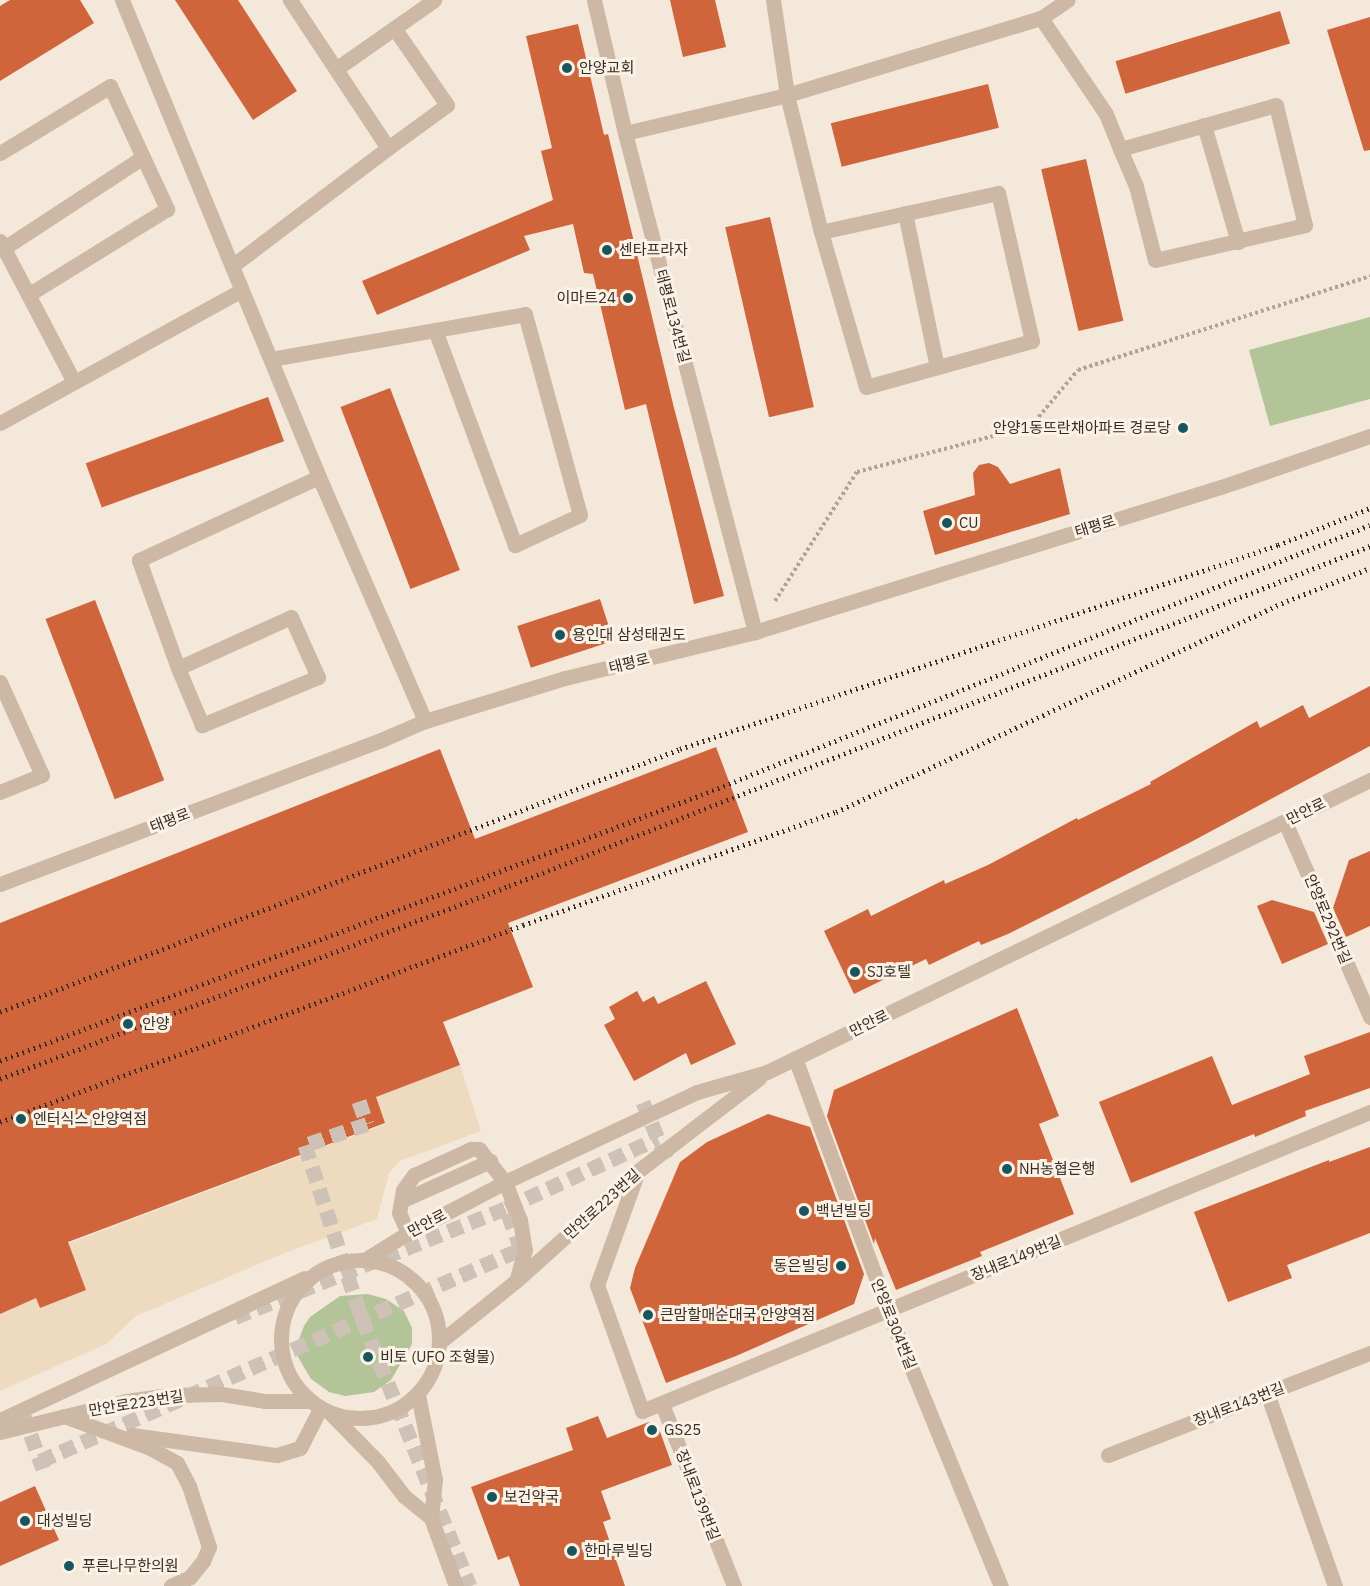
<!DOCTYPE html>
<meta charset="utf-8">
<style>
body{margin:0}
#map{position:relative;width:1370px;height:1586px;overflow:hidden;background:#f3e8d9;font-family:"IBM Plex Sans","Noto Sans KR",sans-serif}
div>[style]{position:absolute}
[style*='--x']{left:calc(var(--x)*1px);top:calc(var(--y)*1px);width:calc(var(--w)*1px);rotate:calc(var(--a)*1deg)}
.green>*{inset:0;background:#b3c498}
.plaza>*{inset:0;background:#eddabf}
.building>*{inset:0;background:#d0643b;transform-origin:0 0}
.pedestrian-tunnel>*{height:15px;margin-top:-7.5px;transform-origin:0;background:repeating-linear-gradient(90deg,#cdc2b5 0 15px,transparent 0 23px)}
.path>*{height:4px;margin-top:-2px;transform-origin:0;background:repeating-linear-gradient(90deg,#b8a28e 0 3px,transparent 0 6px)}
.service>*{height:15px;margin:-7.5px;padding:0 7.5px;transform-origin:7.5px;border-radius:7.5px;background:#ccb8a4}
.minor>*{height:15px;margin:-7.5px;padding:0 7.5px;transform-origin:7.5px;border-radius:7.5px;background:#ccb8a4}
.tertiary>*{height:15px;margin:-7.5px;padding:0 7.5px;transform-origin:7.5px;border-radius:7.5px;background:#ccb8a4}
.tertiary>.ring{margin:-7.5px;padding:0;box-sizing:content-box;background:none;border:15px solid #ccb8a4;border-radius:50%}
.rail>*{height:4.5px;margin-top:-2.25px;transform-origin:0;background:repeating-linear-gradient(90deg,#372c26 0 1.5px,transparent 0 6px)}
.dots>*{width:16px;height:16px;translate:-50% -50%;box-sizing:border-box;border:3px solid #fbf2e6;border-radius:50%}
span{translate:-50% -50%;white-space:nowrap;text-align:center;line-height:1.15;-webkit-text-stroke:6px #fbf2e6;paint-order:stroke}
.poi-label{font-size:15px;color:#372c26}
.left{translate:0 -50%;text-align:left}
.right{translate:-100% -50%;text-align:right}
.street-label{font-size:15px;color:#372c26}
</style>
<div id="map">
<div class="green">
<i style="clip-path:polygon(1370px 317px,1370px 399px,1270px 426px,1249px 350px)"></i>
<i style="clip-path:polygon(368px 1294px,386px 1299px,404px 1311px,412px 1328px,412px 1344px,391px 1380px,374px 1392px,345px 1396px,329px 1392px,311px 1379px,298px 1357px,298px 1342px,304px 1326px,310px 1317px,340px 1296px)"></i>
</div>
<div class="plaza">
<i style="clip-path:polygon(460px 1065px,481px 1131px,400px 1161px,389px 1173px,377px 1219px,282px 1254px,136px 1316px,106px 1344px,0 1391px,0 1314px,22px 1261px,385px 1124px,376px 1097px)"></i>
</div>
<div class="building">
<i style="clip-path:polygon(10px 0,80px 0,94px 23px,0 81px,0 6px)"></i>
<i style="clip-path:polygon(175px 0,238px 0,297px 91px,253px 120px)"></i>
<i style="clip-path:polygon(670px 0,715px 0,726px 47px,683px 57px)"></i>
<i style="left:1280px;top:11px;width:34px;height:172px;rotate:73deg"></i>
<i style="clip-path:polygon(1370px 17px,1370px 150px,1364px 151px,1327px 30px)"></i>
<i style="clip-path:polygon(578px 24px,604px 135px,608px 134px,674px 408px,724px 596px,694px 604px,646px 404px,625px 410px,593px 274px,584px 273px,573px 224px,524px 236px,530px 250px,377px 315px,362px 281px,553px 200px,541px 151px,552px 148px,526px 36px)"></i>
<i style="left:988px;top:84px;width:45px;height:162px;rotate:76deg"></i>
<i style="left:1086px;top:159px;width:166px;height:46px;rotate:77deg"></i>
<i style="left:770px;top:217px;width:195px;height:46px;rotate:77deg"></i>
<i style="left:390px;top:388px;width:195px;height:53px;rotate:69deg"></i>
<i style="left:268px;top:397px;width:47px;height:194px;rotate:70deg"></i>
<i style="clip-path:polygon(989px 463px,998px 467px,1010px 484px,1060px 468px,1070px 514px,935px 555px,923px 511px,975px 495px,973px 473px,979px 465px)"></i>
<i style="left:600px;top:599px;width:44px;height:87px;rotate:72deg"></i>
<i style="left:95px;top:600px;width:193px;height:53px;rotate:69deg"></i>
<i style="clip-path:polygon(1370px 686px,1370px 746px,1189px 843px,1008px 934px,981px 945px,979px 941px,929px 965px,926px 959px,854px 994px,824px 931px,868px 909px,871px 916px,944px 880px,945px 884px,988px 865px,1077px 818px,1078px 820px,1151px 784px,1150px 782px,1257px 721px,1260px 728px,1303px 705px,1309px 718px)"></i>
<i style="clip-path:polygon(716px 747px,748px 832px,508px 923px,533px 987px,443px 1022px,460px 1065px,376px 1097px,385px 1123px,68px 1242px,86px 1290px,40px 1308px,36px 1298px,0 1314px,0 923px,440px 749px,475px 839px)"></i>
<i style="clip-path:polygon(1370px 851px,1370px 926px,1346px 937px,1333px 908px,1349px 860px)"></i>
<i style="clip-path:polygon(1272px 900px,1314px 912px,1328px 944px,1282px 964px,1257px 906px)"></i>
<i style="clip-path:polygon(706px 981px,736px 1044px,691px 1065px,686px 1053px,634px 1081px,604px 1025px,615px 1019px,609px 1007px,637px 991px,643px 1002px,654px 996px,658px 1004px)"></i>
<i style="clip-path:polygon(1017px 1008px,1059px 1116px,1039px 1124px,1074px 1214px,980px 1252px,982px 1256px,896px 1290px,875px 1238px,874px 1244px,827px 1116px,834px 1090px)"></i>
<i style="clip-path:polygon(1370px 1032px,1370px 1088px,1305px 1111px,1306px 1116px,1255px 1137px,1254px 1134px,1131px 1183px,1099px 1102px,1212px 1056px,1232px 1105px,1310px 1074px,1304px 1056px)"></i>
<i style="clip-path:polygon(768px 1114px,810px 1127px,864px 1274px,854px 1304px,736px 1356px,666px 1383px,630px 1288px,635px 1268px,680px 1162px,707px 1142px)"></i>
<i style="clip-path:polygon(1370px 1147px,1370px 1233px,1287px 1265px,1292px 1278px,1228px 1302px,1194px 1212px,1329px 1160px,1329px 1162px)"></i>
<i style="clip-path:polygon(598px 1416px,607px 1438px,649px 1422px,658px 1426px,672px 1465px,601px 1491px,611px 1519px,603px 1522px,625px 1586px,520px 1586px,509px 1556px,498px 1560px,471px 1487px,573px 1450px,566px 1428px)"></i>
<i style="clip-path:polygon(35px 1486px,59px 1540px,0 1566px,0 1502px)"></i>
</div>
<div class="pedestrian-tunnel">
<i style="--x:359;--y:1101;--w:24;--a:71"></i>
<i style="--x:367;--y:1124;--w:65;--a:161.3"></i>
<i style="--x:305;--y:1145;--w:183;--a:71.9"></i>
<i style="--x:362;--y:1319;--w:288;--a:68"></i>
<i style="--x:643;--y:1102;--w:66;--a:67.7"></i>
<i style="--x:235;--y:1317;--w:292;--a:-21.9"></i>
<i style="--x:506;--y:1208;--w:167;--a:-24.7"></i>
<i style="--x:23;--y:1413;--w:59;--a:70.3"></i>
<i style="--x:40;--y:1461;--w:526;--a:-23.79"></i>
<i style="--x:521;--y:1249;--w:44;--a:-110.1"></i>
</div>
<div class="path">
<i style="--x:775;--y:601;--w:153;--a:-57.6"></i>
<i style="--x:857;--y:472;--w:180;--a:-14.8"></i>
<i style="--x:1031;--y:426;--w:73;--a:-50"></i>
<i style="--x:1078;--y:370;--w:307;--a:-17.8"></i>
</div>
<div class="service">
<i style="--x:638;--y:1171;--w:121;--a:109.8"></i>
<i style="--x:597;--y:1285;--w:134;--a:70.3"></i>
<i style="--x:401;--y:1201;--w:98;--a:-24.2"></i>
<i style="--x:408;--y:1233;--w:22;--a:-114"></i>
<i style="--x:399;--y:1213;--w:23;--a:-80"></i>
<i style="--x:403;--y:1190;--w:19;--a:-54"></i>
<i style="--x:414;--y:1175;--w:63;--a:-24.5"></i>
<i style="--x:471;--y:1149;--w:8;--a:0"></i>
<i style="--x:479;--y:1149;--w:42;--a:51.8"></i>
<i style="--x:505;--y:1182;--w:41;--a:68.5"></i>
<i style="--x:520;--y:1220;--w:30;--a:81"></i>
<i style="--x:525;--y:1250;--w:32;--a:106"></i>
<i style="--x:64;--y:1416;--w:92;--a:20.4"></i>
<i style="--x:150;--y:1448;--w:31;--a:29"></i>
<i style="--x:177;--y:1463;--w:26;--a:62"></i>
<i style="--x:189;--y:1486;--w:64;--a:71.8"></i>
<i style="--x:209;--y:1547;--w:15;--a:113"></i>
<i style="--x:203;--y:1561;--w:21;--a:129"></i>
<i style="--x:190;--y:1577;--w:21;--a:155"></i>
<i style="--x:132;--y:1435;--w:146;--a:7.9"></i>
<i style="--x:277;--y:1455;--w:24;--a:-17"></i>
<i style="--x:300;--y:1448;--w:44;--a:-62.9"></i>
</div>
<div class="minor">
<i style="--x:122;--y:0;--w:516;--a:67.56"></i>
<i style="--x:319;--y:477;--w:266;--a:66.5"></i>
<i style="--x:594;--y:0;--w:137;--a:76.9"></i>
<i style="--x:625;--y:133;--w:516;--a:75.4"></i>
<i style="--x:773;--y:0;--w:96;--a:81.6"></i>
<i style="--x:787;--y:95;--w:141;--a:76.1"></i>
<i style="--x:821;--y:232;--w:161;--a:73.8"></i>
<i style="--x:866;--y:387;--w:172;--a:-15.5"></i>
<i style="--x:1032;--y:341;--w:152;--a:-102.9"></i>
<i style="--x:998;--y:193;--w:181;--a:167.6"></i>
<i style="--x:1041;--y:18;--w:116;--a:55.9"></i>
<i style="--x:1106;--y:114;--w:38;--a:68"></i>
<i style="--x:1120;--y:149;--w:40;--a:66.6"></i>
<i style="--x:1136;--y:186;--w:76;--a:75.6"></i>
<i style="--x:1155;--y:260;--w:154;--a:-13.1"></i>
<i style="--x:1305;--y:225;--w:123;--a:-103.6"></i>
<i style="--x:1276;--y:105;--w:162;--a:164.2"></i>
<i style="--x:336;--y:69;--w:120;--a:-35.1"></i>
<i style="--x:1204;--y:125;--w:122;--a:73.8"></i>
<i style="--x:625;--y:133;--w:166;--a:-13.2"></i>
<i style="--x:787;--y:95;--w:265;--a:-16.9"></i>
<i style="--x:1041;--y:18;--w:32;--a:-34"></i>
<i style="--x:388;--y:148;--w:73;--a:-36.1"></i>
<i style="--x:447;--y:105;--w:93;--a:-124.5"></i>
<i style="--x:0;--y:153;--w:129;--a:-31.3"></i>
<i style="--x:110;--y:86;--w:136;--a:65.1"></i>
<i style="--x:167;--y:209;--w:163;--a:148.3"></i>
<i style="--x:905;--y:213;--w:157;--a:78.3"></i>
<i style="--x:0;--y:241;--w:159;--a:62.3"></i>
<i style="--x:4;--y:248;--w:166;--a:-33.2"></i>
<i style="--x:232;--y:266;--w:196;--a:-37.1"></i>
<i style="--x:388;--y:148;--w:178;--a:-123.5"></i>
<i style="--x:271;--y:359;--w:258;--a:-10"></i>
<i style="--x:525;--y:314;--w:208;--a:74.7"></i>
<i style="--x:580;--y:515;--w:72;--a:155.2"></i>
<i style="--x:515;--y:545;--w:229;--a:-110.4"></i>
<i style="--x:0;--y:423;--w:276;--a:-28.8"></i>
<i style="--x:178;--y:668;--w:124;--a:-24.3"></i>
<i style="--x:291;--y:617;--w:66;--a:65.8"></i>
<i style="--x:318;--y:677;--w:126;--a:157.5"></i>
<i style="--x:202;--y:725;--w:62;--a:-112.8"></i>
<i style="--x:178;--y:668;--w:115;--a:-109.9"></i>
<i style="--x:139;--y:560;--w:198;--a:-24.8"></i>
<i style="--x:0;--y:682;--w:102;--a:65.7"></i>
<i style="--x:42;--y:775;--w:45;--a:158"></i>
<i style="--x:1285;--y:822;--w:213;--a:66.4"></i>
<i style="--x:0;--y:884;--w:407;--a:-20.7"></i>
<i style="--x:381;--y:740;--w:48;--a:-23.4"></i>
<i style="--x:425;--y:721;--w:146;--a:-17.1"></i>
<i style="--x:565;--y:678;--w:195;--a:-13.6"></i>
<i style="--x:755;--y:632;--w:488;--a:-17.3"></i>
<i style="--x:1221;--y:487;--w:157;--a:-18.9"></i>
<i style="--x:795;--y:1058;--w:270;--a:69.8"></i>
<i style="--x:888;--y:1311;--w:297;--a:67.7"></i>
<i style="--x:1267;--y:1393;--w:205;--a:70.6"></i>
<i style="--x:662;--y:1404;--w:196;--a:68.4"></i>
<i style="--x:642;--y:1411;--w:787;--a:-22.33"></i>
<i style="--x:1108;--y:1455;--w:281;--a:-21.3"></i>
</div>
<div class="tertiary">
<i style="--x:366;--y:1259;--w:49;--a:-31.8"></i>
<i style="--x:408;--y:1233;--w:110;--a:-27.7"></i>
<i style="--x:505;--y:1182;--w:212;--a:-25.1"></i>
<i style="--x:697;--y:1092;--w:73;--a:-15.9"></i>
<i style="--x:767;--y:1072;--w:670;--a:-25.84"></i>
<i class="ring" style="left:281px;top:1260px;width:143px;height:143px"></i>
<i style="--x:440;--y:1342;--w:97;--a:-38.8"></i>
<i style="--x:516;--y:1281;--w:164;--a:-42"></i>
<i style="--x:638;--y:1171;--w:153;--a:-37.5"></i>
<i style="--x:418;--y:1395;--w:87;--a:78.7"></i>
<i style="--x:435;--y:1480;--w:38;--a:96"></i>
<i style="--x:431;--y:1518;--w:72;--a:69.8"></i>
<i style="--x:331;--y:1414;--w:67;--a:45.6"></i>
<i style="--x:378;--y:1462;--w:43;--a:52.6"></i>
<i style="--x:404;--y:1496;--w:35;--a:39"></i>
<i style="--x:0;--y:1420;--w:336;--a:-25"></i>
<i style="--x:0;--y:1432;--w:130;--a:-13.8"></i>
<i style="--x:126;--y:1401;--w:44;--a:-7.8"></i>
<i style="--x:170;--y:1395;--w:51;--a:-1.1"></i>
<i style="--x:221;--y:1394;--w:45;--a:9"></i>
<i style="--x:265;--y:1401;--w:44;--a:0"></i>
</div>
<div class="rail">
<i style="--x:0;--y:1012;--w:729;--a:-21.14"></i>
<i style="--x:680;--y:749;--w:632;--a:-18.84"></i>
<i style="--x:1278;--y:545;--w:99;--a:-21.9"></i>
<i style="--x:0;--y:1061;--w:750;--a:-20.78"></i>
<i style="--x:701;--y:795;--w:721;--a:-21.98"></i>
<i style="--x:0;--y:1079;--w:544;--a:-20.77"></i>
<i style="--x:509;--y:886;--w:926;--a:-21.55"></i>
<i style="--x:0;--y:1122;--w:559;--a:-20.64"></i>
<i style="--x:523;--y:925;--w:333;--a:-19.9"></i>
<i style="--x:836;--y:812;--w:498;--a:-25.1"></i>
<i style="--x:1287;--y:601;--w:89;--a:-21.7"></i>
</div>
<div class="dots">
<i style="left:567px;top:68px;background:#18555c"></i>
<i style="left:607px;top:250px;background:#18555c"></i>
<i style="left:628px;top:298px;background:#18555c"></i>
<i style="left:1183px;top:428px;background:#18555c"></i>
<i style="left:947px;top:523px;background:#18555c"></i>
<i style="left:560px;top:635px;background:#18555c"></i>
<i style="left:855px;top:972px;background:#18555c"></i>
<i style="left:128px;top:1024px;background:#18555c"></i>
<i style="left:21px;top:1119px;background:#18555c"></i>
<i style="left:1007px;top:1169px;background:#18555c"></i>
<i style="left:804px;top:1211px;background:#18555c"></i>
<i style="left:841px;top:1266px;background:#18555c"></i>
<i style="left:648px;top:1315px;background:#18555c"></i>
<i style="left:368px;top:1357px;background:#18555c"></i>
<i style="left:652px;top:1430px;background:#18555c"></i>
<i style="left:492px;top:1497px;background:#18555c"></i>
<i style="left:25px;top:1521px;background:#18555c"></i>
<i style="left:572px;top:1551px;background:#18555c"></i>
<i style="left:69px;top:1566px;background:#18555c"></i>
</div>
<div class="poi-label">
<span class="left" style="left:579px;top:68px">안양교회</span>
<span class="left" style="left:619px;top:250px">센타프라자</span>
<span class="right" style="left:616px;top:298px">이마트24</span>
<span class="right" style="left:1171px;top:428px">안양1동뜨란채아파트 경로당</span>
<span class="left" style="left:959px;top:523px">CU</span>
<span class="left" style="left:572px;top:635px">용인대 삼성태권도</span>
<span class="left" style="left:867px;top:972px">SJ호텔</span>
<span class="left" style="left:142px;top:1024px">안양</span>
<span class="left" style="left:33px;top:1119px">엔터식스 안양역점</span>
<span class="left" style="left:1019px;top:1169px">NH농협은행</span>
<span class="left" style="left:816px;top:1211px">백년빌딩</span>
<span class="right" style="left:829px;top:1266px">동은빌딩</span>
<span class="left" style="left:660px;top:1315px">큰맘할매순대국 안양역점</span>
<span class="left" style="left:380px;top:1357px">비토 (UFO 조형물)</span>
<span class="left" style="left:664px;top:1430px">GS25</span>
<span class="left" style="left:504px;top:1497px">보건약국</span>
<span class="left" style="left:37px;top:1521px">대성빌딩</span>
<span class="left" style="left:584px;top:1551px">한마루빌딩</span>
<span class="left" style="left:82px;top:1566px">푸른나무한의원</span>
</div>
<div class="street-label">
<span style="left:673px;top:316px;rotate:75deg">태평로134번길</span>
<span style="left:1095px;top:526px;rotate:-17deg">태평로</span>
<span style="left:629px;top:663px;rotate:-14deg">태평로</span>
<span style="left:1306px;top:811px;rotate:-26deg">만안로</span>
<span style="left:170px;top:820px;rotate:-21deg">태평로</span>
<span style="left:1328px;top:919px;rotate:67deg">안양로292번길</span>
<span style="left:869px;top:1023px;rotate:-26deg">만안로</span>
<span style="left:602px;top:1204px;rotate:-42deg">만안로223번길</span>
<span style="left:427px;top:1223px;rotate:-28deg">만안로</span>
<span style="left:1016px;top:1258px;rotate:-22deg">장내로149번길</span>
<span style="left:894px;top:1324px;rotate:68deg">안양로304번길</span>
<span style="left:136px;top:1403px;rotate:-9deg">만안로223번길</span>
<span style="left:1239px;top:1404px;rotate:-21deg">장내로143번길</span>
<span style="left:698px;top:1495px;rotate:69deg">장내로139번길</span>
</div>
</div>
